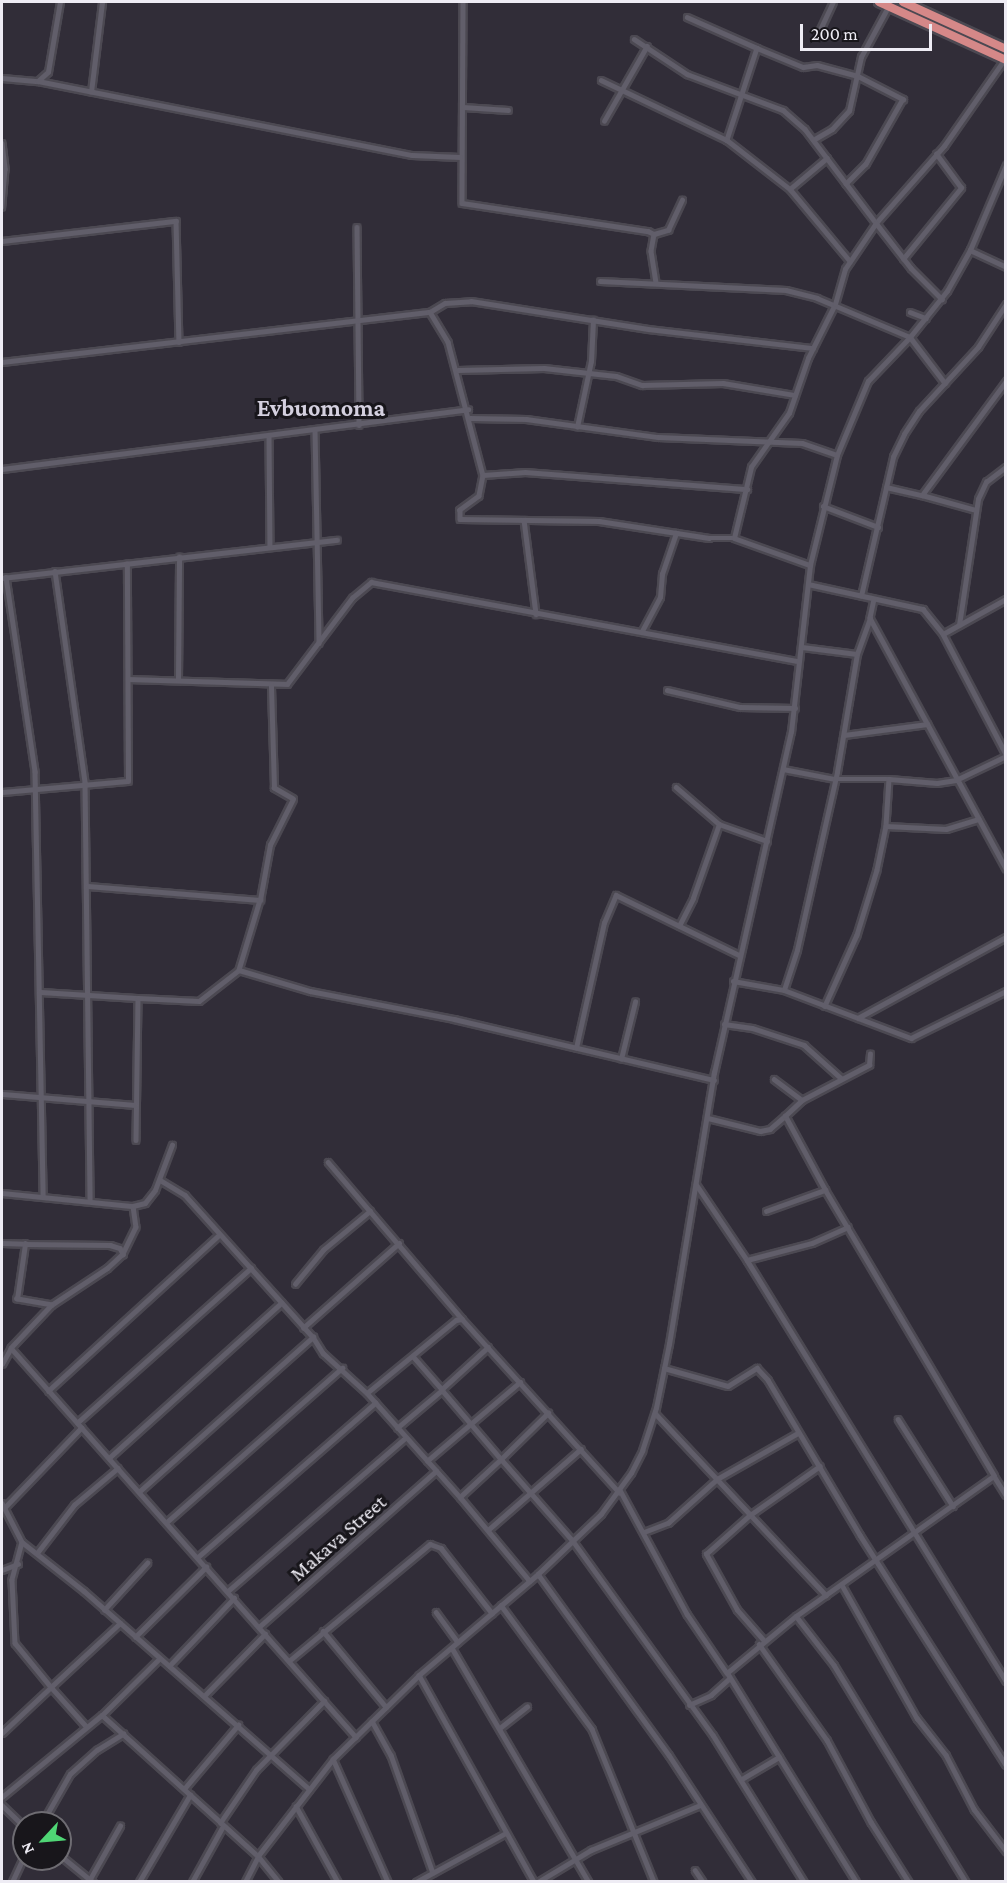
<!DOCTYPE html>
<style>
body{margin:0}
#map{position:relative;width:1007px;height:1883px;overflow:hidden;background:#312d38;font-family:"Crimson Pro",serif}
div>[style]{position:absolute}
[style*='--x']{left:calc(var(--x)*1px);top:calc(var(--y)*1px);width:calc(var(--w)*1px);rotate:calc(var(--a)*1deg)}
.roads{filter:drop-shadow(2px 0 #4c4952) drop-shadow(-2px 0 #4c4952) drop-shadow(0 2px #4c4952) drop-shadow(0 -2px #4c4952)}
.minor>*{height:4.5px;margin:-2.25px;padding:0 2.25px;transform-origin:2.25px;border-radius:2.25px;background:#615e6a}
.trunk>*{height:8px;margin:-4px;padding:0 4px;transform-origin:4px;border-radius:4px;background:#d58888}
span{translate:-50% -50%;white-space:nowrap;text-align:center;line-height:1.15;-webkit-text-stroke:6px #18161b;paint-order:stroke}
.street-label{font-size:21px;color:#eeecf4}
.quarter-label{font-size:24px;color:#d4d0df;font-weight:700}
.frame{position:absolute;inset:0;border:3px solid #eeecf4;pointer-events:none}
.north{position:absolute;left:12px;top:1811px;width:60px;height:60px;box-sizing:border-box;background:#18161b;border:2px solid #6e6c72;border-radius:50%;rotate:244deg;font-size:16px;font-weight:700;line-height:24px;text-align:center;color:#eeecf4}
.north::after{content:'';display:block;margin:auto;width:21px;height:27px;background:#4fd675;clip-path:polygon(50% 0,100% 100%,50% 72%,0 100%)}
.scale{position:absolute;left:800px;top:24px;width:132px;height:27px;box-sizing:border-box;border:3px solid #eeecf4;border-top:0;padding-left:8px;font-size:18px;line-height:21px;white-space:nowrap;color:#eeecf4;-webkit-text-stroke:4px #18161b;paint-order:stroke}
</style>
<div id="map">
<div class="roads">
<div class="minor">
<i style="--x:463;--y:2;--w:201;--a:90.3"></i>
<i style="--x:462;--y:203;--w:188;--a:8.6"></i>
<i style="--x:648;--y:231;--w:7;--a:27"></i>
<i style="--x:654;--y:234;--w:17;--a:100"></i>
<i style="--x:651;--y:251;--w:31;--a:81"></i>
<i style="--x:687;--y:17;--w:77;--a:23.9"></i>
<i style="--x:757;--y:48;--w:97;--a:108.1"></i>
<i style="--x:818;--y:34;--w:35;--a:-65"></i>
<i style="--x:634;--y:39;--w:64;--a:33.4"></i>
<i style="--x:687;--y:74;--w:103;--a:20.6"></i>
<i style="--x:783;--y:110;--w:29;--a:41"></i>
<i style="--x:805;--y:129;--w:118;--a:52.9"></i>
<i style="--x:876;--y:223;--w:103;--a:-48.6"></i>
<i style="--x:944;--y:146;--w:105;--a:-55.1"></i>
<i style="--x:757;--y:48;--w:50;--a:22.4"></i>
<i style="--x:803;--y:67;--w:14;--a:-8"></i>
<i style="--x:817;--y:65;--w:42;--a:15"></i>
<i style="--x:858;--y:76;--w:51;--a:27.1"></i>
<i style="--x:903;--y:99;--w:75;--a:119.6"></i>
<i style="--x:866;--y:164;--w:28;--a:135"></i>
<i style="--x:2;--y:78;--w:36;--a:5"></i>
<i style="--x:38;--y:81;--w:13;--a:-42"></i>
<i style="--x:48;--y:72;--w:71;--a:-80.3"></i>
<i style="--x:601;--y:80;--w:140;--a:25.5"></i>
<i style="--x:727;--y:140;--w:80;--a:37.9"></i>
<i style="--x:790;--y:189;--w:94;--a:50.2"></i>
<i style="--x:38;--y:81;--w:381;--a:11.2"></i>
<i style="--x:412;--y:155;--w:48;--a:2.4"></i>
<i style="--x:91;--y:92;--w:91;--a:-83"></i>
<i style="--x:463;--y:107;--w:45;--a:3.8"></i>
<i style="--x:604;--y:121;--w:86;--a:-60.2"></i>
<i style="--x:813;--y:140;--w:22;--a:-30"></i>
<i style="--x:832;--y:129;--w:25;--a:-47"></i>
<i style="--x:849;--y:111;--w:55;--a:-77.5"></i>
<i style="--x:861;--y:57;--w:57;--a:-61.6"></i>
<i style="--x:2;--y:143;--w:26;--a:83"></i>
<i style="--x:5;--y:169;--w:38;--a:95"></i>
<i style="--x:790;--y:189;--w:48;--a:-40"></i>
<i style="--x:357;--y:227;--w:198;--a:89.4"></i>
<i style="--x:654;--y:234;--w:15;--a:-16"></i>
<i style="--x:668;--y:230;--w:33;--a:-65"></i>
<i style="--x:2;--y:241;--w:175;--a:-6.6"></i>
<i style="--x:176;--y:221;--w:121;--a:88.6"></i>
<i style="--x:970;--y:250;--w:40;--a:25"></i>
<i style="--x:903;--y:259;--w:92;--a:-50.8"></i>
<i style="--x:961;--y:188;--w:42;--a:-126.3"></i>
<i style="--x:600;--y:281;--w:186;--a:2.8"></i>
<i style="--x:786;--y:290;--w:32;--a:14"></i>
<i style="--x:817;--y:298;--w:101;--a:22.8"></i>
<i style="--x:910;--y:337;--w:58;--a:52.7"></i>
<i style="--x:430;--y:312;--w:17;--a:-31"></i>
<i style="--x:445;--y:303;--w:26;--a:-4"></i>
<i style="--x:471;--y:301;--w:179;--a:9"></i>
<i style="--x:648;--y:329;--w:166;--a:6.6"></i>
<i style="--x:910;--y:312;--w:17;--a:21"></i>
<i style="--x:2;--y:362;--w:431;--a:-6.7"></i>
<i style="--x:430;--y:312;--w:35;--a:59"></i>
<i style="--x:448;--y:342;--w:138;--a:75.3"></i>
<i style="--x:483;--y:475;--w:21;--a:101"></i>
<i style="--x:479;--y:496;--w:24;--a:144"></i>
<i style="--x:460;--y:510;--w:9;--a:90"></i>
<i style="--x:460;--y:519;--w:139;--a:0.8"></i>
<i style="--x:599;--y:521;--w:111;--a:8.8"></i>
<i style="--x:709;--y:538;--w:25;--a:0"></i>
<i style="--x:734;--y:538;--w:81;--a:19.6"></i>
<i style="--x:458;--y:370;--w:86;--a:-1.3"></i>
<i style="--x:544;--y:368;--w:72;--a:6.3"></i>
<i style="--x:616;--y:376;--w:28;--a:19"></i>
<i style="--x:642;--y:385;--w:81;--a:-1.4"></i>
<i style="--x:723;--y:383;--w:73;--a:9.5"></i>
<i style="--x:470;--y:418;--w:56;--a:1"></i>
<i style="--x:526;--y:419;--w:133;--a:7.8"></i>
<i style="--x:658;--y:437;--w:144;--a:2.4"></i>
<i style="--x:802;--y:443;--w:37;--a:19"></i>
<i style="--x:577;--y:427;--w:67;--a:-78"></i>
<i style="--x:591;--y:361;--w:41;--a:-87.2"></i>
<i style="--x:315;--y:430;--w:213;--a:88.9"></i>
<i style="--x:269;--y:436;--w:110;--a:89.5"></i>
<i style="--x:2;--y:469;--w:470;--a:-7.3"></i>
<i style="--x:483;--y:475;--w:42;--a:-4.1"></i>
<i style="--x:525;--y:472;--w:223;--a:4.4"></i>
<i style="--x:886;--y:487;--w:37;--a:13"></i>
<i style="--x:922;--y:495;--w:142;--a:-53.6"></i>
<i style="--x:922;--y:495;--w:56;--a:15.5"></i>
<i style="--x:823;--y:506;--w:59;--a:20.9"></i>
<i style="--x:524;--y:520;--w:95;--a:82.7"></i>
<i style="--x:734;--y:538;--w:73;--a:-76.5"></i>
<i style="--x:751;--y:467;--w:66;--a:-54.9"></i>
<i style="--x:789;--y:413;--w:58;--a:-70.9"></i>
<i style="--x:808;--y:358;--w:60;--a:-63.4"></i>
<i style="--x:835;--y:304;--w:36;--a:-74"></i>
<i style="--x:845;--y:269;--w:55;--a:-56"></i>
<i style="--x:876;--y:223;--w:57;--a:52.1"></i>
<i style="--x:911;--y:268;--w:44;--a:45"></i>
<i style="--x:55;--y:571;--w:214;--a:81.9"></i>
<i style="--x:85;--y:783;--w:418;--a:89.3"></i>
<i style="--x:6;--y:577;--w:197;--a:81.5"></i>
<i style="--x:35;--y:772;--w:424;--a:88.9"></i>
<i style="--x:2;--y:578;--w:337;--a:-6.5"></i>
<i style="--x:808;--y:584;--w:118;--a:12.3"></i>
<i style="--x:923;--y:609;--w:32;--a:51"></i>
<i style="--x:943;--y:634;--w:136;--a:62.3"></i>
<i style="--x:861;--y:596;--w:143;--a:-77"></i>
<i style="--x:893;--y:457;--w:25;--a:-64"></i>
<i style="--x:904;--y:434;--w:27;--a:-57"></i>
<i style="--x:919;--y:411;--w:87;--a:-47.3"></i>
<i style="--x:978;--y:347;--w:51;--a:-56.9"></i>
<i style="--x:874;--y:599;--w:19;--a:102"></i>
<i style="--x:870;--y:618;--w:285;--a:61.5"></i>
<i style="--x:959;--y:625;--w:127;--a:-81.4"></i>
<i style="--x:978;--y:499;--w:19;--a:-65"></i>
<i style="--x:986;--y:482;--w:25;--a:-37"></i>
<i style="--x:642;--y:631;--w:38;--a:-62"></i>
<i style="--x:660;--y:597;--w:23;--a:-85"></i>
<i style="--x:662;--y:574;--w:43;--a:-71.1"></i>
<i style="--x:943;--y:634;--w:72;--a:-29.1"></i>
<i style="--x:802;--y:647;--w:55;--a:7.3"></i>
<i style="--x:130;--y:679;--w:157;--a:1.8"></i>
<i style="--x:287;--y:684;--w:108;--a:-52.9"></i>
<i style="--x:352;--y:598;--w:25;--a:-40"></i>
<i style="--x:371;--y:582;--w:435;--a:10.5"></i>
<i style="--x:178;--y:680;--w:123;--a:-89.5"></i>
<i style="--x:667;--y:690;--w:75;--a:13.1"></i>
<i style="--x:740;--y:707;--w:55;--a:1"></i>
<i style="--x:844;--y:735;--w:84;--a:-7.5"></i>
<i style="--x:783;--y:769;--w:53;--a:10.9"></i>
<i style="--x:835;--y:779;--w:54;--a:0"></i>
<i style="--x:889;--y:779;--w:47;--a:93.7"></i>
<i style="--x:886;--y:826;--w:45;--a:101.6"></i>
<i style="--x:877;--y:870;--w:68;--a:107.1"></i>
<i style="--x:857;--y:935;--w:78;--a:114.3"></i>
<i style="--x:889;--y:779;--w:48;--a:4.8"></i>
<i style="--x:937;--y:783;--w:19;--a:-9"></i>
<i style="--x:956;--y:780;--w:55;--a:-25.6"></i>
<i style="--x:676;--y:787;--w:57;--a:40.7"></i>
<i style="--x:719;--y:824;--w:51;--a:19.5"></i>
<i style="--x:2;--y:792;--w:126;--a:-5"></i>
<i style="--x:128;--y:781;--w:217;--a:-90.3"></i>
<i style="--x:886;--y:826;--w:60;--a:2.9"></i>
<i style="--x:946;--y:829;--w:34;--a:-17"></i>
<i style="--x:87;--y:886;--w:174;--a:4.6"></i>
<i style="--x:260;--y:900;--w:73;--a:106.7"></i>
<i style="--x:260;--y:900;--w:56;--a:-79.7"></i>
<i style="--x:270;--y:845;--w:51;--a:-63.4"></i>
<i style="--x:293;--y:799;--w:22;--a:-150"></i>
<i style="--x:274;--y:788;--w:103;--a:-91.7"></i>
<i style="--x:679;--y:926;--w:31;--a:-63"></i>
<i style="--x:693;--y:898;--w:78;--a:-70.6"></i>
<i style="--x:733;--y:981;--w:52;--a:10"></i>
<i style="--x:784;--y:990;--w:136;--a:20.7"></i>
<i style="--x:911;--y:1038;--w:106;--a:-26.3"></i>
<i style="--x:784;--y:990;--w:42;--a:-72"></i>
<i style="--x:797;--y:950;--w:182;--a:-77.3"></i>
<i style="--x:837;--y:772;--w:120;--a:-80.4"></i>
<i style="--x:857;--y:654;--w:38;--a:-70"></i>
<i style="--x:39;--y:992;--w:99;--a:3.5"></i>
<i style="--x:138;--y:998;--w:142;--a:90.8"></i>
<i style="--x:138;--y:998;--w:61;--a:2.8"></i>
<i style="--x:199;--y:1001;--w:51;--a:-37.8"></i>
<i style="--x:239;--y:970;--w:74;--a:16.5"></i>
<i style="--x:310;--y:991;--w:147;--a:11"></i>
<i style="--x:454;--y:1019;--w:267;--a:13.2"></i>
<i style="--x:858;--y:1018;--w:169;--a:-28.7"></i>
<i style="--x:724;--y:1024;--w:28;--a:8"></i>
<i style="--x:752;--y:1028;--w:55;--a:18.1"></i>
<i style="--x:804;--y:1045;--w:50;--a:41.7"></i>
<i style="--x:576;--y:1048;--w:128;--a:-77.4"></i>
<i style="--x:604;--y:923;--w:30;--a:-67"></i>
<i style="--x:616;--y:895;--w:137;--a:26"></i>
<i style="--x:621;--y:1059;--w:59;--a:-76.2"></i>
<i style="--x:774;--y:1079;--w:35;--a:37"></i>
<i style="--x:2;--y:1094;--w:134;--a:4.7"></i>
<i style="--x:708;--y:1118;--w:54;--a:14"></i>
<i style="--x:760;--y:1131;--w:10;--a:-11"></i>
<i style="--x:770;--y:1129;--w:20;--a:-41"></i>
<i style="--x:328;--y:1162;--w:206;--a:49.5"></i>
<i style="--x:160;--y:1180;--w:29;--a:31"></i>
<i style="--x:185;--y:1195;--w:191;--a:48"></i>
<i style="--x:313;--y:1337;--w:19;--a:58"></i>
<i style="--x:323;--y:1353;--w:59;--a:42.3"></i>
<i style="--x:367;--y:1393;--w:140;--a:48.2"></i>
<i style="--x:460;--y:1497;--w:109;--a:50.2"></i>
<i style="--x:696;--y:1184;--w:92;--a:56.1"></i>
<i style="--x:747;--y:1260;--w:67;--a:-14.7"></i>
<i style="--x:812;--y:1243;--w:39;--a:-24"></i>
<i style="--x:2;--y:1193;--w:132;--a:5.7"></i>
<i style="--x:133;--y:1206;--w:21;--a:82"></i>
<i style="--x:136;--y:1227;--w:30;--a:116"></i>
<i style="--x:123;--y:1254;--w:21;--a:137"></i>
<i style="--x:108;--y:1268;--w:67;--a:146.5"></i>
<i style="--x:52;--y:1305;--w:59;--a:133.6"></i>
<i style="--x:11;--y:1348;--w:520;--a:48.43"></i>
<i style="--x:133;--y:1206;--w:12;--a:-14"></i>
<i style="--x:145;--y:1203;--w:16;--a:-52"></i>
<i style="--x:155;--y:1190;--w:48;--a:-69.3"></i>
<i style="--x:766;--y:1211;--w:63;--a:-19.6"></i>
<i style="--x:2;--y:1243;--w:23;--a:2"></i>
<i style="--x:747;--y:1260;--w:494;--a:58.4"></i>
<i style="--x:295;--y:1284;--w:44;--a:-50.5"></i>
<i style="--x:323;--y:1250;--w:61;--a:-39.7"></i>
<i style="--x:52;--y:1305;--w:36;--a:-170"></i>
<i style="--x:17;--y:1299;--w:56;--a:-81.7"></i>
<i style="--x:25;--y:1244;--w:85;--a:0.7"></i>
<i style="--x:110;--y:1245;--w:10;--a:17"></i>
<i style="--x:120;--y:1248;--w:7;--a:63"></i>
<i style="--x:303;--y:1328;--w:128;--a:-41.5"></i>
<i style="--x:2;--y:1364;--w:18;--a:-61"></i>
<i style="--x:664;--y:1368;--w:66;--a:15.7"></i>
<i style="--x:728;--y:1386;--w:34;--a:-32"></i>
<i style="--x:757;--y:1368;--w:16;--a:47"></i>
<i style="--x:768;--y:1380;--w:180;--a:59.3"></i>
<i style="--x:860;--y:1535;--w:272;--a:57.6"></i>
<i style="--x:442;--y:1389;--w:62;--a:-42.4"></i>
<i style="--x:442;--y:1390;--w:91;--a:49.5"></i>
<i style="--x:501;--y:1459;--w:66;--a:-44.4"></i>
<i style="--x:48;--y:1391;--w:231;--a:-42.4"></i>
<i style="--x:367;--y:1393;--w:115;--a:-39.4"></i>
<i style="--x:456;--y:1320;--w:6;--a:-9"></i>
<i style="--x:462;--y:1319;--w:234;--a:47.8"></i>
<i style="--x:655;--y:1413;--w:250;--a:46.8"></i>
<i style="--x:898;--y:1419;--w:103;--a:57.7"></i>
<i style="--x:77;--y:1423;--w:233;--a:-41.7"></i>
<i style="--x:397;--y:1428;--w:59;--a:-40.2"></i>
<i style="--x:442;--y:1390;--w:44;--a:-131.3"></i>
<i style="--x:109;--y:1458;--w:232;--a:-42"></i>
<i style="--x:427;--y:1461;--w:122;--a:-40.3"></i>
<i style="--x:994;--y:1476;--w:22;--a:58"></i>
<i style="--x:620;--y:1490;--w:141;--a:61.6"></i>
<i style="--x:687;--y:1614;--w:71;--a:55.9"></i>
<i style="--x:140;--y:1491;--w:232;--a:-41.7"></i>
<i style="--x:460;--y:1497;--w:56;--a:-42.8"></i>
<i style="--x:501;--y:1459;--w:109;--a:48.7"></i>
<i style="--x:573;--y:1541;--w:239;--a:54.2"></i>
<i style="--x:713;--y:1735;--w:173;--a:58.2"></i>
<i style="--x:2;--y:1503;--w:44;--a:62.9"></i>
<i style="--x:22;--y:1542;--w:39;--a:105"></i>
<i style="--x:12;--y:1580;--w:63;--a:87.3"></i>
<i style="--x:15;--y:1643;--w:57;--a:50.7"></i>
<i style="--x:51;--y:1687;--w:94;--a:-42.8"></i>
<i style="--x:5;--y:1507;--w:110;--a:-46.1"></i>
<i style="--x:168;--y:1521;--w:232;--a:-41.3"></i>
<i style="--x:488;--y:1530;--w:123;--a:-41.1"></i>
<i style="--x:644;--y:1532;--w:26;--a:-21"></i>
<i style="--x:668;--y:1523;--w:66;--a:-41.9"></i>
<i style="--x:717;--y:1479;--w:93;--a:-29.6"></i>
<i style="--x:22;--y:1542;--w:79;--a:38.3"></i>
<i style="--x:84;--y:1591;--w:300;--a:41.3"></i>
<i style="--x:37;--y:1553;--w:61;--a:-52.4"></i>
<i style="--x:74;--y:1505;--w:57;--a:-40.1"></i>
<i style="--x:198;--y:1557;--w:235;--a:-41"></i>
<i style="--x:2;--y:1570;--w:17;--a:-21"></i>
<i style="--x:538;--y:1574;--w:223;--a:54.1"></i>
<i style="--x:669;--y:1755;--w:152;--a:56.8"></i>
<i style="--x:842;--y:1585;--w:153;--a:60.6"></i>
<i style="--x:917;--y:1718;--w:47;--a:51.9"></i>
<i style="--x:946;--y:1755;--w:61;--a:62.6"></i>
<i style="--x:974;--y:1809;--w:53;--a:52.7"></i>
<i style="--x:228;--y:1591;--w:234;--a:-40.8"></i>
<i style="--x:501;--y:1605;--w:154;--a:53.7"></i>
<i style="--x:592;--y:1729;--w:165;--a:67.9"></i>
<i style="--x:104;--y:1610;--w:64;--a:-47.5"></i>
<i style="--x:436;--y:1612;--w:37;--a:54"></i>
<i style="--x:796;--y:1616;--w:62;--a:52.2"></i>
<i style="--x:834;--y:1665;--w:254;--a:58.7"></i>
<i style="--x:259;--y:1627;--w:236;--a:-41.4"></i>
<i style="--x:323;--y:1631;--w:99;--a:50.3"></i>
<i style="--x:135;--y:1637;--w:100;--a:-44.6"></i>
<i style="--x:764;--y:1641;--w:41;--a:-131.1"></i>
<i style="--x:737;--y:1610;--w:64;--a:-119"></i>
<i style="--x:706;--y:1554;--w:59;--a:-41.6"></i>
<i style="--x:750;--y:1515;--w:85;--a:-35"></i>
<i style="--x:759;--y:1644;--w:118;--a:54.7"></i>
<i style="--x:827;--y:1740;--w:93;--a:61.8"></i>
<i style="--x:871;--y:1822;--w:71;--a:57.7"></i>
<i style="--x:452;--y:1648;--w:271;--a:59.7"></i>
<i style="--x:289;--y:1661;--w:183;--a:-39.7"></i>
<i style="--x:430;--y:1544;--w:12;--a:20"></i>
<i style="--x:441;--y:1548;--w:83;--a:51.9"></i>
<i style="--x:169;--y:1666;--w:94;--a:-46.3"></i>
<i style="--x:419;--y:1675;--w:237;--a:60.9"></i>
<i style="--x:204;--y:1696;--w:87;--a:-45.5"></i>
<i style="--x:689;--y:1705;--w:24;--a:-24"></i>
<i style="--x:711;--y:1695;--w:25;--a:-42"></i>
<i style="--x:102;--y:1715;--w:210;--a:42.1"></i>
<i style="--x:258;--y:1856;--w:33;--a:51"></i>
<i style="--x:372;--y:1721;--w:39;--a:61"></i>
<i style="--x:391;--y:1755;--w:125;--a:70.4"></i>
<i style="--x:501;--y:1727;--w:33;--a:-38"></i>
<i style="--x:2;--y:1733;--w:67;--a:-43.2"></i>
<i style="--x:51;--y:1687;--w:52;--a:48.1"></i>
<i style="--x:333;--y:1759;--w:135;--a:65.9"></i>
<i style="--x:742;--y:1779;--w:43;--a:-30.7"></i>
<i style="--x:184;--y:1789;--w:84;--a:-49.8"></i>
<i style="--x:2;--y:1797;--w:129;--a:-39.4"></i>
<i style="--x:102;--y:1715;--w:80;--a:-44.5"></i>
<i style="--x:2;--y:1805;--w:30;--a:44"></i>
<i style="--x:296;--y:1806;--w:87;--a:61.1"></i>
<i style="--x:42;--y:1823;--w:56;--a:-60.3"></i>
<i style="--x:70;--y:1774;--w:36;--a:-42"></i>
<i style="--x:97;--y:1750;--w:31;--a:-32"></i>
<i style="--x:220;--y:1823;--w:64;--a:-55.8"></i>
<i style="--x:256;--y:1770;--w:97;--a:-45.4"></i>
<i style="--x:60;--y:1855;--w:43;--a:39.3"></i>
<i style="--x:695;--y:1870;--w:14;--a:56"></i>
<i style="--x:90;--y:1879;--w:61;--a:-60.5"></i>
<i style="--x:12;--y:1882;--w:29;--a:-65"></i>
<i style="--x:139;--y:1882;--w:101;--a:-59.6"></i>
<i style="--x:192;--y:1882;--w:64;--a:-61"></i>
<i style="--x:245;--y:1882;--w:29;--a:-63"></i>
<i style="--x:258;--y:1856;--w:123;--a:-52.3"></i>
<i style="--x:333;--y:1759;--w:120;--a:-44.3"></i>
<i style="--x:419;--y:1675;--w:156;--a:-40.3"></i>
<i style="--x:538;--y:1574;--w:87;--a:-43.6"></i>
<i style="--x:601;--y:1514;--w:51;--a:-53.8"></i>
<i style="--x:631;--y:1473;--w:25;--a:-63"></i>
<i style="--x:642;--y:1451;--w:45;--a:-72"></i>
<i style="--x:656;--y:1408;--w:65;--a:-78.5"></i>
<i style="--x:669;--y:1344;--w:275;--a:-80.6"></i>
<i style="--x:714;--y:1073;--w:350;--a:-77.3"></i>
<i style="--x:791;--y:732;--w:168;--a:-83.5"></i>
<i style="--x:810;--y:565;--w:113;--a:-76.2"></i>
<i style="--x:837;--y:455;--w:80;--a:-67.3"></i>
<i style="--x:868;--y:381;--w:61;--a:-46.3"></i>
<i style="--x:910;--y:337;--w:59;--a:-51.2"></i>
<i style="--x:947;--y:291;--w:47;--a:-60.7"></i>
<i style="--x:970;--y:250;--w:92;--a:-67"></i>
<i style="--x:416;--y:1882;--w:102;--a:-28.6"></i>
<i style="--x:538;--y:1882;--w:62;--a:-31.1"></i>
<i style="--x:591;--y:1850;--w:118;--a:-22.4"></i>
<i style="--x:856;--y:1882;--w:246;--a:-121.7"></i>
<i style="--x:727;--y:1673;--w:89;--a:-39.6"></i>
<i style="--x:796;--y:1616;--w:242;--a:-35.3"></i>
<i style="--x:994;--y:1476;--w:332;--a:-120.6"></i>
<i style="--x:825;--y:1190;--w:84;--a:-118.4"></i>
<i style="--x:785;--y:1116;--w:23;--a:-43"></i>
<i style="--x:802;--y:1100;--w:76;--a:-27.6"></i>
<i style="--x:869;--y:1065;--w:11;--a:-85"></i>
</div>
<div class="trunk">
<i style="--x:879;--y:2;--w:140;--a:24.5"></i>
<i style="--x:903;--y:2;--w:113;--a:24.5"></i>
</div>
</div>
<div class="street-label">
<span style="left:338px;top:1538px;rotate:-41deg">Makava Street</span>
</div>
<div class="quarter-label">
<span style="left:321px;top:408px">Evbuomoma</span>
</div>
<div class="frame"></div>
<div class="north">N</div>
<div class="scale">200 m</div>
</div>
